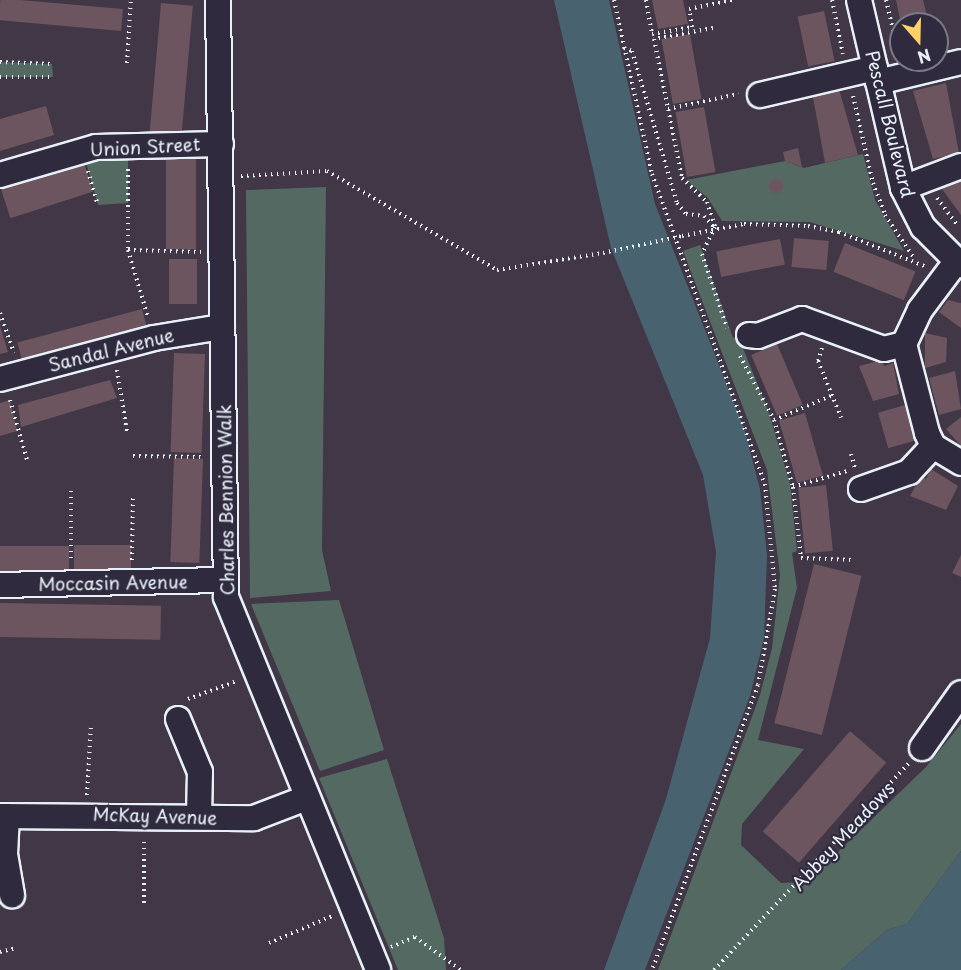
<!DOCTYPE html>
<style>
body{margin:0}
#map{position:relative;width:961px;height:970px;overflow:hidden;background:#413747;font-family:"Playpen Sans",sans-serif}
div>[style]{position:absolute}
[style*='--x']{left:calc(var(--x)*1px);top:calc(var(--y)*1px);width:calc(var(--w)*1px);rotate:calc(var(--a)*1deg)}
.green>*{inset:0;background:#556963}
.water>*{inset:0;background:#496270}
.building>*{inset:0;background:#6c555e;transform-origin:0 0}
.round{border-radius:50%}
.path>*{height:4px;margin-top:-2px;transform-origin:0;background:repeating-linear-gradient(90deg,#e8f1f8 0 1.5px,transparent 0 6px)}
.roads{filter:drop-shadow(2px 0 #e8f1f8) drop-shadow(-2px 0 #e8f1f8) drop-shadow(0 2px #e8f1f8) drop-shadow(0 -2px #e8f1f8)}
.minor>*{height:24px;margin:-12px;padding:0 12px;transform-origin:12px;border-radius:12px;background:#2f2a3d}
.path-bridge>*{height:4px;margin-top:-2px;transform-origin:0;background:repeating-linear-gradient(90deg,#e8f1f8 0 1.5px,transparent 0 6px)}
span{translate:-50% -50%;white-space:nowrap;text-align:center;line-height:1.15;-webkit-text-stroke:4.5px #2f2a3d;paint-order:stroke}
.street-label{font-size:18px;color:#e8f1f8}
.north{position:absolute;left:889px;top:12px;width:60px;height:60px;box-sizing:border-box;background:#2f2a3d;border:2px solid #797a88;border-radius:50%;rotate:160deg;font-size:16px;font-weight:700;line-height:24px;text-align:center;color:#e8f1f8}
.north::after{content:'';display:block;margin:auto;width:21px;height:27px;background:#ffd166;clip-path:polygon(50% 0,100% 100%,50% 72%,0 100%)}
</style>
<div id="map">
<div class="green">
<i style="clip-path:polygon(0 62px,52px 64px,53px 77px,0 77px)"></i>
<i style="clip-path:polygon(863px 154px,875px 200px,904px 251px,810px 222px,722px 221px,708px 198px,686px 180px,785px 161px,804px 168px)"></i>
<i style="clip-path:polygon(128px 159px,128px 203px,98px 205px,86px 162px)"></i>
<i style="clip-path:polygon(326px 187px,322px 550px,331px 591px,250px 598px,246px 190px)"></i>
<i style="clip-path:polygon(700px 245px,733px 338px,738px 336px,768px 410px,790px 484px,797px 551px,792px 553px,797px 588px,758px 740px,804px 749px,742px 824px,741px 845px,781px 883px,807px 882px,926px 767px,961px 724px,961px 851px,907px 924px,887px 930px,841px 970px,658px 970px,760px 695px,772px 648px,780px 575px,767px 470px,683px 251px)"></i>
<i style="clip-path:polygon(339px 600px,384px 750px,320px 771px,251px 604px)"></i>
<i style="clip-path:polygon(387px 759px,444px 938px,446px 970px,398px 970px,319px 778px)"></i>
</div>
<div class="water">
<i style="clip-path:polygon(554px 0,609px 0,655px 204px,744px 428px,760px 489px,767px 555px,764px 638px,750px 696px,645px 970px,604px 970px,666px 799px,710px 638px,716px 552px,703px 475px,611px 248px)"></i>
<i style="clip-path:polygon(961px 851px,961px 970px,841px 970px,887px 930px,907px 924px)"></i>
</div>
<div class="building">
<i style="clip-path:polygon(652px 0,683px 0,688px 24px,658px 29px)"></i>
<i style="clip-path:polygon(896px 0,923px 0,929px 24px,901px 24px)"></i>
<i style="left:161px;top:3px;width:32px;height:131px;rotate:5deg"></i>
<i style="left:123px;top:9px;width:22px;height:123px;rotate:95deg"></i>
<i style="left:824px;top:11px;width:51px;height:27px;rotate:78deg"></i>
<i style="left:690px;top:34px;width:66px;height:29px;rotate:80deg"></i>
<i style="clip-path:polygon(946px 83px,959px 153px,933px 159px,913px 91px)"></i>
<i style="clip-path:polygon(838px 86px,858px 155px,825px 163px,812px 92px)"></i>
<i style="clip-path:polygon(46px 106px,54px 135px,0 151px,0 119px)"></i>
<i style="left:704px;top:107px;width:66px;height:29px;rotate:80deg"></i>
<i style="clip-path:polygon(798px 148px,802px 167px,785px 161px,783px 152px)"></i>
<i style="left:166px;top:153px;width:30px;height:96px"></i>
<i style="left:83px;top:160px;width:33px;height:87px;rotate:72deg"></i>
<i style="clip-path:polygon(961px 176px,961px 215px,942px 189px)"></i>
<i class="round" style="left:769px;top:179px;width:14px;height:14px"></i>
<i style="left:794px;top:238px;width:35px;height:29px;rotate:5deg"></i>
<i style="left:780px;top:239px;width:26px;height:65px;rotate:79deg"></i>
<i style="left:845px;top:243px;width:76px;height:31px;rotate:22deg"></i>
<i style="left:197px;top:259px;width:45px;height:28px;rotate:90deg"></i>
<i style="clip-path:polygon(948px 300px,961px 303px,961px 328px,939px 312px)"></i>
<i style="left:142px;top:309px;width:24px;height:129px;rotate:75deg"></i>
<i style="clip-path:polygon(0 326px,8px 352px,0 354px)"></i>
<i style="clip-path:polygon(925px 333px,947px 338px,946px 362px,925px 368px)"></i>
<i style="left:777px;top:344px;width:66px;height:28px;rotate:67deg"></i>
<i style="left:174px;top:353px;width:31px;height:99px;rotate:2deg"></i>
<i style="clip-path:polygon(882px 360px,884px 366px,893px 363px,899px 394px,873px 401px,859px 366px)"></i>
<i style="clip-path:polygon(955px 371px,961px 409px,939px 415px,929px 378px)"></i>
<i style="clip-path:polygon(110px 380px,117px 398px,21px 427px,18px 405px)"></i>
<i style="clip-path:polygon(10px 400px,17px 431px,0 436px,0 403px)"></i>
<i style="left:905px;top:405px;width:37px;height:28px;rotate:74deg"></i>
<i style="left:805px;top:413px;width:65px;height:27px;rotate:74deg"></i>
<i style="clip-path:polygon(961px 417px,961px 446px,946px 429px)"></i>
<i style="left:174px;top:458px;width:29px;height:104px;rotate:2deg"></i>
<i style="clip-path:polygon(931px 469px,958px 486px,946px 510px,910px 496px,921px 476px,926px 479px)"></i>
<i style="left:826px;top:485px;width:66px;height:28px;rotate:84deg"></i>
<i style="left:131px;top:545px;width:27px;height:57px;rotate:90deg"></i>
<i style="left:0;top:546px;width:69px;height:25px"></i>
<i style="clip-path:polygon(961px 555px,961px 577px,952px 573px)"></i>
<i style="left:814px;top:564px;width:49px;height:164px;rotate:14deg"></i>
<i style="left:0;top:603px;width:161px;height:34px;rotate:1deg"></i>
<i style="left:850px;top:731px;width:48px;height:133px;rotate:41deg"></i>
</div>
<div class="path">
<i style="--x:614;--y:0;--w:178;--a:77.7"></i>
<i style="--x:652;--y:174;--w:330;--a:70"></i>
<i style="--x:765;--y:484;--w:105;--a:84.6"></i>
<i style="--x:775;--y:589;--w:97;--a:100"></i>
<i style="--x:758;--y:685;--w:304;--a:110.4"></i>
<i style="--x:646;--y:0;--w:35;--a:80"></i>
<i style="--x:652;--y:34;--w:41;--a:-9.9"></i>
<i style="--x:692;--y:27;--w:18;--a:-99"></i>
<i style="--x:689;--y:9;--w:44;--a:-11.8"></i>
<i style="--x:832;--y:0;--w:55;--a:78.5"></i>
<i style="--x:886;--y:0;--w:57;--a:76.7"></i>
<i style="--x:713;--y:28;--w:60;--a:169.4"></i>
<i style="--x:654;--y:39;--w:142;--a:78.6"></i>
<i style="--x:682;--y:178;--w:35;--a:44"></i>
<i style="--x:707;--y:202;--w:26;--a:72"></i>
<i style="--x:715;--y:227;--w:30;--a:116"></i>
<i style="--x:702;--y:254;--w:78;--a:71.3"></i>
<i style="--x:624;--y:48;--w:9;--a:21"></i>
<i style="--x:632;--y:51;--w:159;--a:73.5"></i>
<i style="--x:677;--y:203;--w:14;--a:51"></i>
<i style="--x:686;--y:214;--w:18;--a:6"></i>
<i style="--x:704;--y:216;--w:15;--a:48"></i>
<i style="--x:0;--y:62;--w:52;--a:2.2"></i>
<i style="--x:127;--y:63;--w:63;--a:-86.4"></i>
<i style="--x:0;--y:77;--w:53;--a:0"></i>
<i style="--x:853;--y:96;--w:89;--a:77.1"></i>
<i style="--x:873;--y:183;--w:34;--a:69"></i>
<i style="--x:885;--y:215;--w:52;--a:56"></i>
<i style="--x:668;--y:109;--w:72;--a:-12.1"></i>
<i style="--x:128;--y:169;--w:81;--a:90"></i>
<i style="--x:128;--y:250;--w:73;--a:1.6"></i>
<i style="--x:88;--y:171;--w:35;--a:74"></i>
<i style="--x:241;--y:176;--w:86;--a:-3.3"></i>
<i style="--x:327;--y:171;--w:197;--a:30.2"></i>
<i style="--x:497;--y:270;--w:107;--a:-9.1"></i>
<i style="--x:937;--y:198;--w:34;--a:53"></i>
<i style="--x:682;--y:236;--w:63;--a:-11"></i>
<i style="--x:744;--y:224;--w:64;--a:1.8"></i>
<i style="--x:808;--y:226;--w:32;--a:11"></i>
<i style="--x:839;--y:232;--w:92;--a:21.8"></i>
<i style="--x:128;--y:250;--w:70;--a:73.4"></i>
<i style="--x:0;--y:313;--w:42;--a:70.7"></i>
<i style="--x:822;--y:348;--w:14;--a:107"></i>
<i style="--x:818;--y:361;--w:61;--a:67.7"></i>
<i style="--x:740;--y:356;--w:72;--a:62"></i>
<i style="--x:774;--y:420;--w:70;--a:74.2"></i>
<i style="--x:793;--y:487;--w:71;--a:83.6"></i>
<i style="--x:801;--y:558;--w:52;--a:2.2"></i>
<i style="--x:117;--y:370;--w:63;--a:80.8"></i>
<i style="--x:10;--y:400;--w:62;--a:74.2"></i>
<i style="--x:774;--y:420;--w:64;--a:-23"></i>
<i style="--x:851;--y:454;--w:15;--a:74"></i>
<i style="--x:133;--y:456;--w:68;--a:0.8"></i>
<i style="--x:793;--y:487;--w:56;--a:-16.5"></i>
<i style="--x:71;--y:491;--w:72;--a:90"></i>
<i style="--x:132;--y:560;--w:66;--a:-89.1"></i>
<i style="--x:188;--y:699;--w:52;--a:-20.2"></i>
<i style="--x:87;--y:795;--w:70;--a:-86.7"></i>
<i style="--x:144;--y:903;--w:66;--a:-90"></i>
<i style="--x:269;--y:943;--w:69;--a:-23.2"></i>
<i style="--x:391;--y:947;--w:26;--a:-23"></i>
<i style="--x:415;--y:937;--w:57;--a:35.7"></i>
<i style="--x:0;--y:952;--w:16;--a:-14"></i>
<i style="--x:714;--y:970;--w:284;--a:-46.7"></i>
</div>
<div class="roads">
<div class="minor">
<i style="--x:218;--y:0;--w:597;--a:89.23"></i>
<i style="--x:226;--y:597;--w:403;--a:67.8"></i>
<i style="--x:859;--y:0;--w:193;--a:76.8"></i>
<i style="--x:903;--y:188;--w:44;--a:62.9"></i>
<i style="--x:923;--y:227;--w:54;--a:45"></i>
<i style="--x:878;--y:82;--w:85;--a:-13.5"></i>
<i style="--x:760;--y:95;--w:118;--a:-13.2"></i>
<i style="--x:0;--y:175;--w:100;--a:-16.3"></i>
<i style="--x:96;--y:147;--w:125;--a:-1.4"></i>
<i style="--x:903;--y:188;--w:62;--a:-20.8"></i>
<i style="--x:956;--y:262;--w:60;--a:126.9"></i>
<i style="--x:920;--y:310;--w:38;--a:115"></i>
<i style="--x:904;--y:344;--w:92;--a:75.5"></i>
<i style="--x:927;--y:433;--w:14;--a:65"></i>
<i style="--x:933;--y:446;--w:33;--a:31"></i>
<i style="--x:749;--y:335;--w:9;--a:6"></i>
<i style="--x:758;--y:336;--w:47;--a:-21.1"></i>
<i style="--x:802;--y:319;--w:87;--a:20.1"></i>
<i style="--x:884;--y:349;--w:21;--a:-14"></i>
<i style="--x:0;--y:379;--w:159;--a:-14.9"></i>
<i style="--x:154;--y:338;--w:69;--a:-9.2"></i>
<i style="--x:861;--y:489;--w:51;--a:-19.5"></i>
<i style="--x:909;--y:472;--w:35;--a:-47"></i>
<i style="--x:0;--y:585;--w:225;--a:-1.3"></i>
<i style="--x:178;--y:719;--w:57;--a:67.5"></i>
<i style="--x:200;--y:772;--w:45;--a:91.3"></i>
<i style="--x:922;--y:748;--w:67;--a:-54.7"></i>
<i style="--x:0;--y:816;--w:254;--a:0.5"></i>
<i style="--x:254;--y:818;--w:56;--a:-21"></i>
<i style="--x:7;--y:816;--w:38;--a:93"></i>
<i style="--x:5;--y:854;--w:42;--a:80.3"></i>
</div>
</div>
<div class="path-bridge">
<i style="--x:603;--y:253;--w:81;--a:-12.1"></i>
</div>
<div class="street-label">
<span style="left:890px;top:124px;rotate:76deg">Pescall Boulevard</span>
<span style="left:145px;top:147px;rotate:-3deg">Union Street</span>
<span style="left:111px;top:350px;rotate:-14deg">Sandal Avenue</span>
<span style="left:226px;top:500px;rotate:-91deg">Charles Bennion Walk</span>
<span style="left:113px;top:583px;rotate:-1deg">Moccasin Avenue</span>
<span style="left:155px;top:816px;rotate:2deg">McKay Avenue</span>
<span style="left:843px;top:836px;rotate:-47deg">Abbey Meadows</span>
</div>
<div class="north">N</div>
</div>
